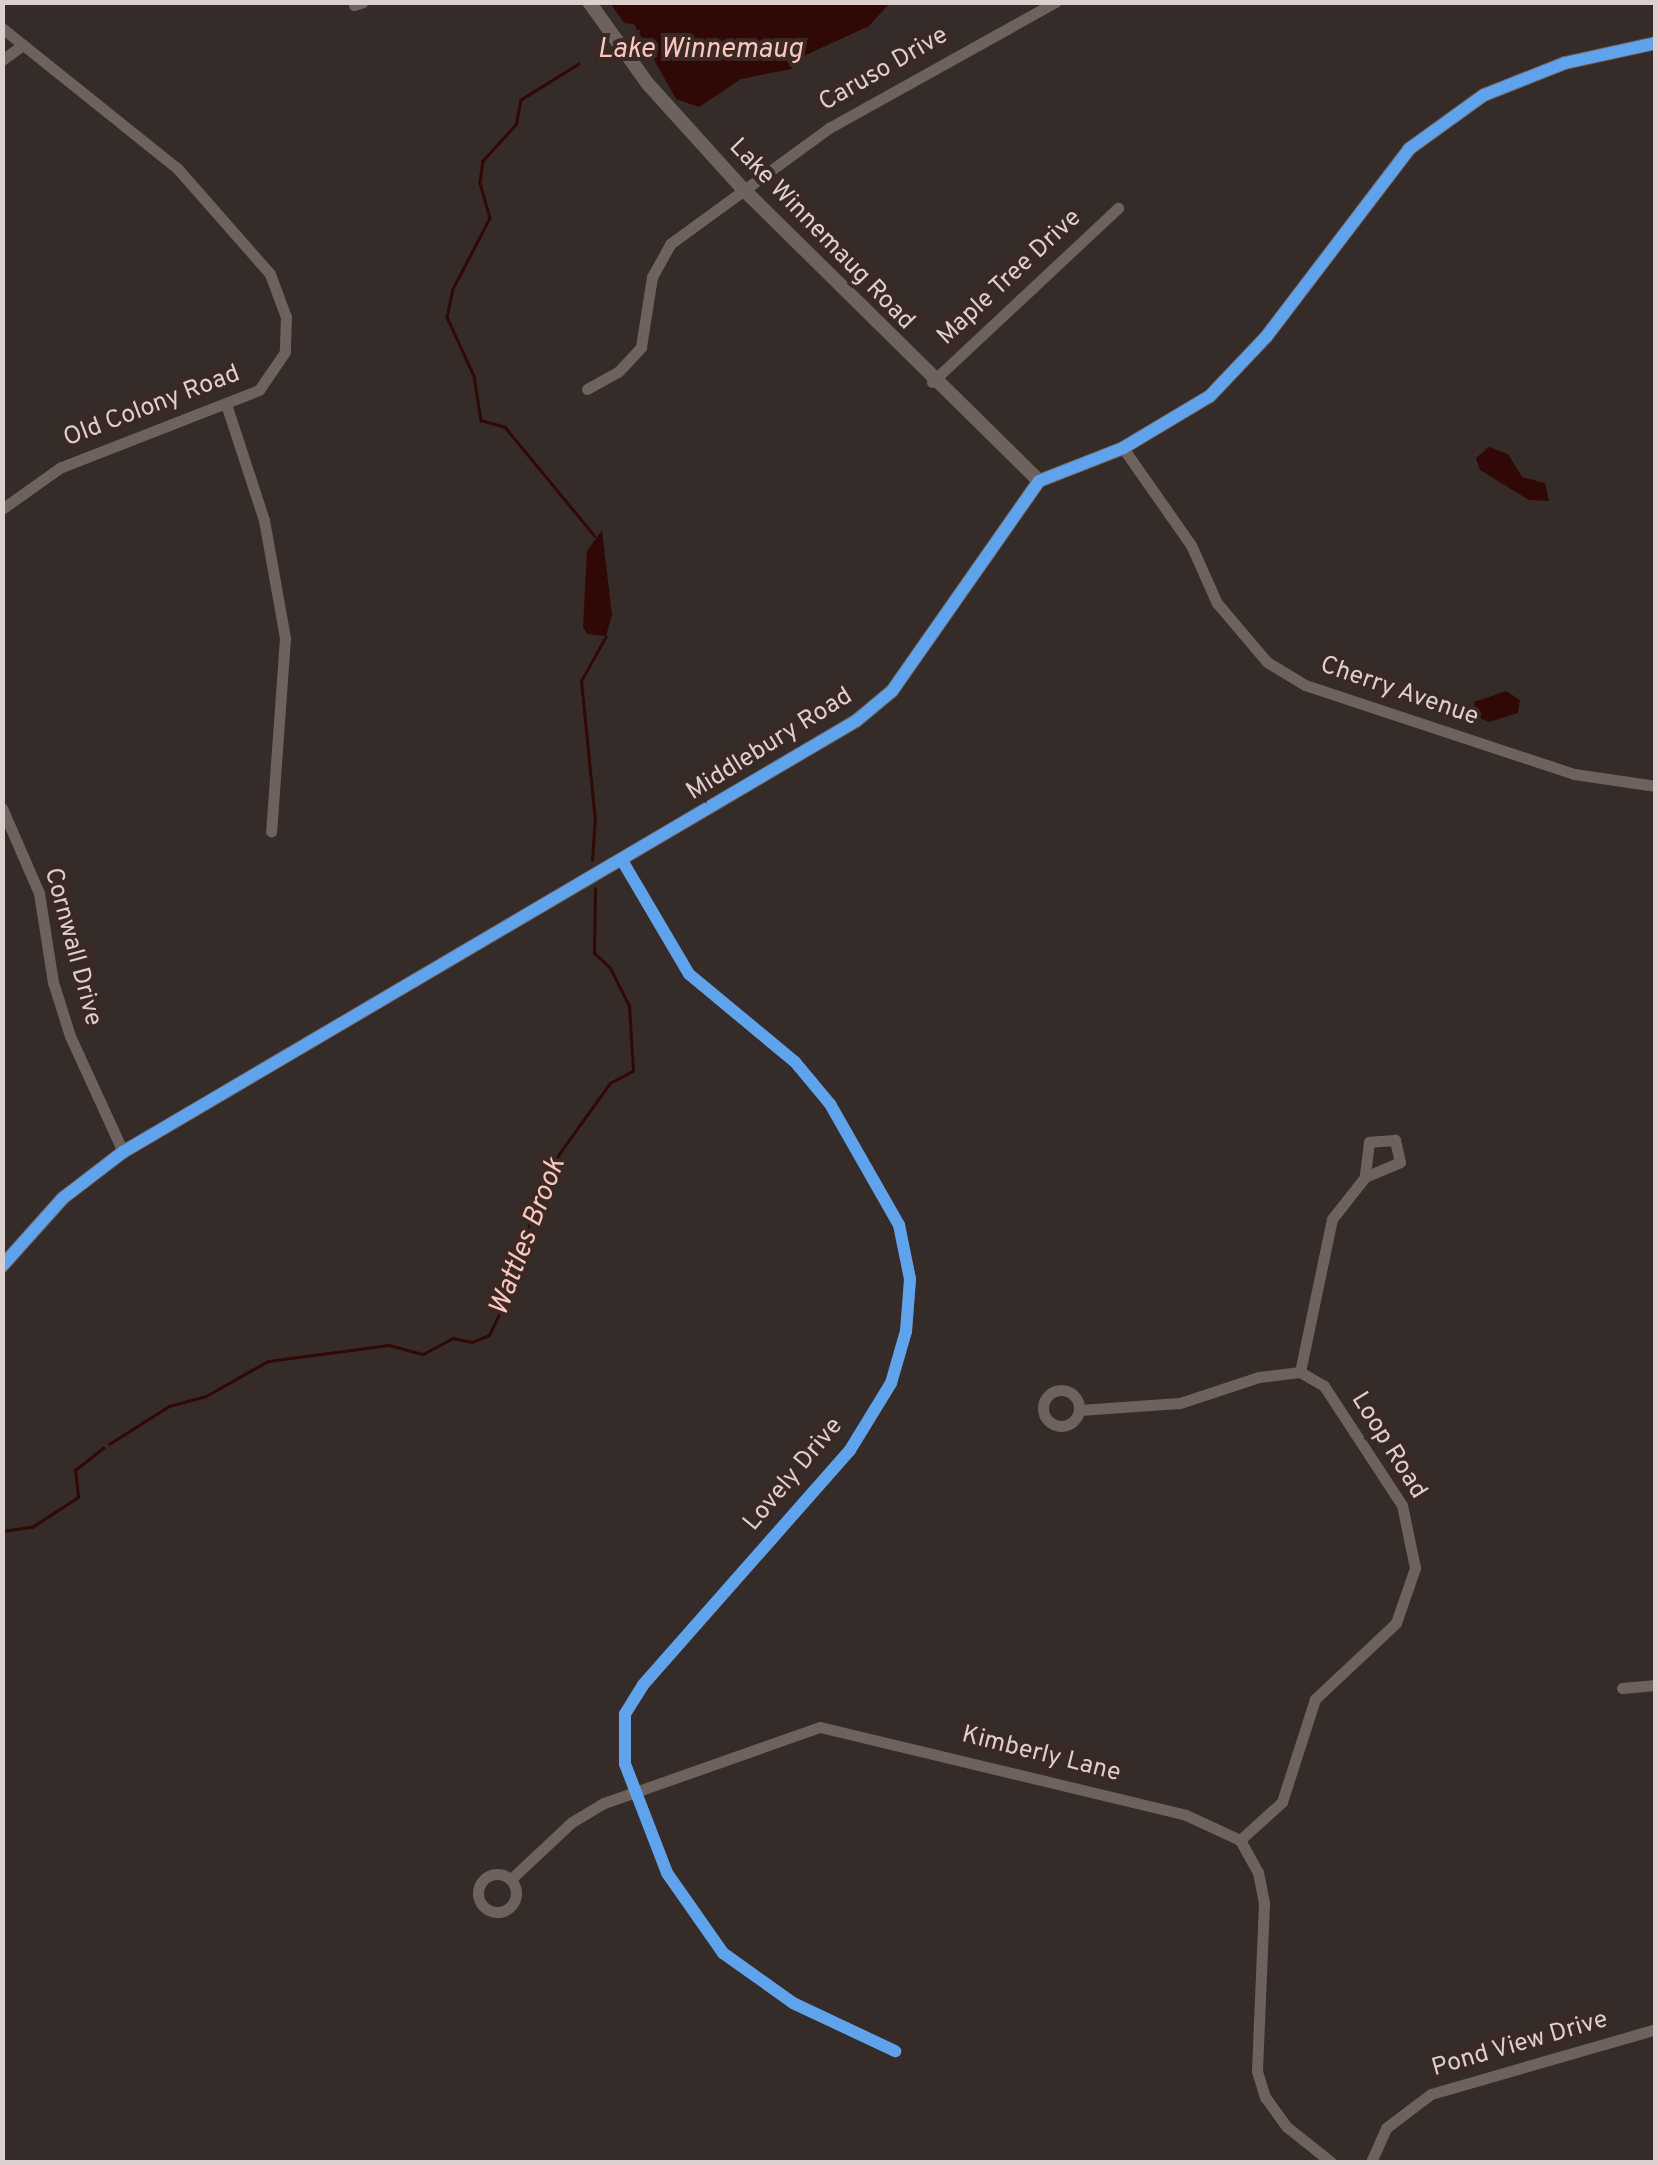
<!DOCTYPE html>
<style>
body{margin:0}
#map{position:relative;width:1658px;height:2165px;overflow:hidden;background:#352c29;font-family:Overpass,sans-serif}
div>[style]{position:absolute}
[style*='--x']{left:calc(var(--x)*1px);top:calc(var(--y)*1px);width:calc(var(--w)*1px);rotate:calc(var(--a)*1deg)}
.water>*{inset:0;background:#300906}
.stream>*{height:2.5px;margin:-1.25px;padding:0 1.25px;transform-origin:1.25px;border-radius:1.25px;background:#300906}
.minor>*{height:11px;margin:-5.5px;padding:0 5.5px;transform-origin:5.5px;border-radius:5.5px;background:#6e625f}
.minor>.ring{margin:-5.5px;padding:0;box-sizing:content-box;background:none;border:11px solid #6e625f;border-radius:50%}
.tertiary>*{height:14px;margin:-7px;padding:0 7px;transform-origin:7px;border-radius:7px;background:#6e625f}
.cycleway>*{height:12px;margin:-6px;padding:0 6px;transform-origin:6px;border-radius:6px;background:#60a3ed}
span{translate:-50% -50%;white-space:nowrap;text-align:center;line-height:1.15;-webkit-text-stroke:8px #3a2824;paint-order:stroke}
.street-label{font-size:25px;color:#dccfcd}
.water-label{font-size:28px;color:#fac7bd;font-style:italic}
.frame{position:absolute;inset:0;border:5px solid #dccfcd;pointer-events:none}
</style>
<div id="map">
<div class="water">
<i style="clip-path:polygon(610px 3px,890px 3px,869px 26px,804px 56px,791px 69px,741px 79px,699px 107px,676px 99px,634px 24px,624px 23px)"></i>
<i style="clip-path:polygon(1489px 447px,1508px 454px,1522px 477px,1545px 483px,1549px 501px,1529px 500px,1480px 470px,1476px 458px)"></i>
<i style="clip-path:polygon(602px 530px,612px 615px,606px 636px,587px 634px,583px 627px,587px 551px)"></i>
<i style="clip-path:polygon(1506px 691px,1520px 700px,1518px 713px,1489px 722px,1474px 716px,1474px 702px)"></i>
</div>
<div class="stream">
<i style="--x:579;--y:64;--w:68;--a:148.2"></i>
<i style="--x:521;--y:100;--w:25;--a:101"></i>
<i style="--x:516;--y:125;--w:49;--a:132.5"></i>
<i style="--x:483;--y:161;--w:22;--a:98"></i>
<i style="--x:480;--y:183;--w:36;--a:74"></i>
<i style="--x:490;--y:218;--w:80;--a:117.5"></i>
<i style="--x:453;--y:289;--w:29;--a:102"></i>
<i style="--x:447;--y:317;--w:65;--a:65.4"></i>
<i style="--x:474;--y:376;--w:45;--a:81"></i>
<i style="--x:481;--y:420;--w:25;--a:16"></i>
<i style="--x:505;--y:427;--w:141;--a:50.5"></i>
<i style="--x:592;--y:860;--w:39;--a:-86"></i>
<i style="--x:595;--y:821;--w:141;--a:-95.7"></i>
<i style="--x:581;--y:681;--w:51;--a:-60.9"></i>
<i style="--x:109;--y:1444;--w:71;--a:-32.3"></i>
<i style="--x:169;--y:1406;--w:38;--a:-15"></i>
<i style="--x:206;--y:1396;--w:71;--a:-29.4"></i>
<i style="--x:268;--y:1361;--w:122;--a:-7.5"></i>
<i style="--x:389;--y:1345;--w:35;--a:15"></i>
<i style="--x:423;--y:1354;--w:34;--a:-28"></i>
<i style="--x:453;--y:1338;--w:19;--a:12"></i>
<i style="--x:472;--y:1342;--w:18;--a:-22"></i>
<i style="--x:489;--y:1335;--w:78;--a:-64.1"></i>
<i style="--x:523;--y:1265;--w:32;--a:-86"></i>
<i style="--x:525;--y:1233;--w:86;--a:-66.7"></i>
<i style="--x:559;--y:1154;--w:87;--a:-54.3"></i>
<i style="--x:610;--y:1083;--w:26;--a:-28"></i>
<i style="--x:633;--y:1071;--w:65;--a:-93.5"></i>
<i style="--x:629;--y:1006;--w:42;--a:-116.6"></i>
<i style="--x:610;--y:968;--w:22;--a:-137"></i>
<i style="--x:594;--y:953;--w:64;--a:-89.1"></i>
<i style="--x:2;--y:1531;--w:30;--a:-8"></i>
<i style="--x:32;--y:1527;--w:55;--a:-33.1"></i>
<i style="--x:78;--y:1497;--w:27;--a:-96"></i>
<i style="--x:75;--y:1470;--w:36;--a:-38"></i>
</div>
<div class="minor">
<i style="--x:354;--y:5;--w:9;--a:-18"></i>
<i style="--x:2;--y:28;--w:224;--a:38.7"></i>
<i style="--x:177;--y:168;--w:141;--a:48.7"></i>
<i style="--x:270;--y:274;--w:46;--a:69.6"></i>
<i style="--x:286;--y:317;--w:35;--a:92"></i>
<i style="--x:285;--y:352;--w:46;--a:124.4"></i>
<i style="--x:259;--y:390;--w:212;--a:158.7"></i>
<i style="--x:61;--y:467;--w:72;--a:144.6"></i>
<i style="--x:2;--y:60;--w:26;--a:-36"></i>
<i style="--x:932;--y:382;--w:255;--a:-43.1"></i>
<i style="--x:587;--y:389;--w:35;--a:-29"></i>
<i style="--x:618;--y:372;--w:34;--a:-47"></i>
<i style="--x:641;--y:347;--w:71;--a:-81.1"></i>
<i style="--x:652;--y:277;--w:38;--a:-61"></i>
<i style="--x:670;--y:244;--w:197;--a:-36.1"></i>
<i style="--x:829;--y:128;--w:259;--a:-29.1"></i>
<i style="--x:227;--y:407;--w:119;--a:71.9"></i>
<i style="--x:264;--y:520;--w:120;--a:79.9"></i>
<i style="--x:285;--y:638;--w:194;--a:94.1"></i>
<i style="--x:1123;--y:448;--w:118;--a:55"></i>
<i style="--x:1191;--y:545;--w:64;--a:65.9"></i>
<i style="--x:1217;--y:603;--w:77;--a:49.7"></i>
<i style="--x:1267;--y:662;--w:44;--a:31.2"></i>
<i style="--x:1305;--y:685;--w:283;--a:18.3"></i>
<i style="--x:1574;--y:774;--w:83;--a:8.3"></i>
<i style="--x:2;--y:808;--w:93;--a:66.5"></i>
<i style="--x:39;--y:893;--w:90;--a:81.1"></i>
<i style="--x:53;--y:982;--w:57;--a:72.5"></i>
<i style="--x:70;--y:1036;--w:128;--a:65.4"></i>
<i style="--x:623;--y:862;--w:130;--a:59.5"></i>
<i style="--x:689;--y:974;--w:138;--a:39.7"></i>
<i style="--x:795;--y:1062;--w:55;--a:50.2"></i>
<i style="--x:830;--y:1104;--w:139;--a:60.3"></i>
<i style="--x:899;--y:1225;--w:55;--a:78.5"></i>
<i style="--x:910;--y:1279;--w:52;--a:94.4"></i>
<i style="--x:906;--y:1331;--w:54;--a:106.1"></i>
<i style="--x:891;--y:1383;--w:79;--a:121.5"></i>
<i style="--x:850;--y:1450;--w:313;--a:131.4"></i>
<i style="--x:643;--y:1685;--w:34;--a:122"></i>
<i style="--x:625;--y:1714;--w:50;--a:90"></i>
<i style="--x:625;--y:1764;--w:117;--a:68.9"></i>
<i style="--x:667;--y:1873;--w:98;--a:55"></i>
<i style="--x:723;--y:1953;--w:86;--a:35.5"></i>
<i style="--x:793;--y:2003;--w:113;--a:25.2"></i>
<i style="--x:1300;--y:1372;--w:156;--a:-78.2"></i>
<i style="--x:1332;--y:1219;--w:53;--a:-51.8"></i>
<i style="--x:1365;--y:1177;--w:38;--a:-23"></i>
<i style="--x:1400;--y:1162;--w:23;--a:-103"></i>
<i style="--x:1395;--y:1140;--w:26;--a:176"></i>
<i style="--x:1369;--y:1142;--w:35;--a:97"></i>
<i class="ring" style="left:1043px;top:1390px;width:25px;height:25px"></i>
<i style="--x:1079;--y:1410;--w:101;--a:-4"></i>
<i style="--x:1180;--y:1403;--w:83;--a:-18.2"></i>
<i style="--x:1259;--y:1377;--w:41;--a:-7"></i>
<i style="--x:1300;--y:1372;--w:28;--a:30"></i>
<i style="--x:1324;--y:1386;--w:142;--a:56.8"></i>
<i style="--x:1402;--y:1505;--w:64;--a:78.3"></i>
<i style="--x:1415;--y:1568;--w:58;--a:109.1"></i>
<i style="--x:1396;--y:1623;--w:111;--a:136.8"></i>
<i style="--x:1315;--y:1699;--w:108;--a:107.8"></i>
<i style="--x:1282;--y:1802;--w:57;--a:137.9"></i>
<i style="--x:1622;--y:1688;--w:34;--a:-5"></i>
<i class="ring" style="left:478px;top:1874px;width:27px;height:27px"></i>
<i style="--x:511;--y:1879;--w:83;--a:-43.1"></i>
<i style="--x:572;--y:1822;--w:37;--a:-31"></i>
<i style="--x:604;--y:1803;--w:229;--a:-19.4"></i>
<i style="--x:820;--y:1727;--w:376;--a:13.5"></i>
<i style="--x:1186;--y:1815;--w:60;--a:24.8"></i>
<i style="--x:1240;--y:1840;--w:37;--a:61"></i>
<i style="--x:1258;--y:1872;--w:32;--a:79"></i>
<i style="--x:1264;--y:1903;--w:168;--a:92.4"></i>
<i style="--x:1257;--y:2071;--w:27;--a:73"></i>
<i style="--x:1265;--y:2097;--w:37;--a:54"></i>
<i style="--x:1287;--y:2127;--w:56;--a:38.5"></i>
<i style="--x:1371;--y:2162;--w:37;--a:-66"></i>
<i style="--x:1386;--y:2128;--w:56;--a:-37.1"></i>
<i style="--x:1431;--y:2094;--w:234;--a:-16.1"></i>
</div>
<div class="tertiary">
<i style="--x:589;--y:2;--w:101;--a:54.3"></i>
<i style="--x:648;--y:84;--w:139;--a:47.9"></i>
<i style="--x:741;--y:187;--w:419;--a:44.6"></i>
<i style="--x:2;--y:1266;--w:91;--a:-48.1"></i>
<i style="--x:63;--y:1198;--w:76;--a:-37.5"></i>
<i style="--x:123;--y:1152;--w:850;--a:-30.46"></i>
<i style="--x:856;--y:721;--w:47;--a:-39.8"></i>
<i style="--x:892;--y:691;--w:256;--a:-55"></i>
<i style="--x:1039;--y:481;--w:90;--a:-21.4"></i>
<i style="--x:1123;--y:448;--w:101;--a:-30.9"></i>
<i style="--x:1210;--y:396;--w:81;--a:-46.5"></i>
<i style="--x:1266;--y:337;--w:236;--a:-52.7"></i>
<i style="--x:1409;--y:149;--w:92;--a:-35.8"></i>
<i style="--x:1484;--y:95;--w:87;--a:-21.6"></i>
<i style="--x:1565;--y:63;--w:93;--a:-12.4"></i>
</div>
<div class="cycleway">
<i style="--x:623;--y:862;--w:130;--a:59.5"></i>
<i style="--x:689;--y:974;--w:138;--a:39.7"></i>
<i style="--x:795;--y:1062;--w:55;--a:50.2"></i>
<i style="--x:830;--y:1104;--w:139;--a:60.3"></i>
<i style="--x:899;--y:1225;--w:55;--a:78.5"></i>
<i style="--x:910;--y:1279;--w:52;--a:94.4"></i>
<i style="--x:906;--y:1331;--w:54;--a:106.1"></i>
<i style="--x:891;--y:1383;--w:79;--a:121.5"></i>
<i style="--x:850;--y:1450;--w:313;--a:131.4"></i>
<i style="--x:643;--y:1685;--w:34;--a:122"></i>
<i style="--x:625;--y:1714;--w:50;--a:90"></i>
<i style="--x:625;--y:1764;--w:117;--a:68.9"></i>
<i style="--x:667;--y:1873;--w:98;--a:55"></i>
<i style="--x:723;--y:1953;--w:86;--a:35.5"></i>
<i style="--x:793;--y:2003;--w:113;--a:25.2"></i>
<i style="--x:2;--y:1266;--w:91;--a:-48.1"></i>
<i style="--x:63;--y:1198;--w:76;--a:-37.5"></i>
<i style="--x:123;--y:1152;--w:850;--a:-30.46"></i>
<i style="--x:856;--y:721;--w:47;--a:-39.8"></i>
<i style="--x:892;--y:691;--w:256;--a:-55"></i>
<i style="--x:1039;--y:481;--w:90;--a:-21.4"></i>
<i style="--x:1123;--y:448;--w:101;--a:-30.9"></i>
<i style="--x:1210;--y:396;--w:81;--a:-46.5"></i>
<i style="--x:1266;--y:337;--w:236;--a:-52.7"></i>
<i style="--x:1409;--y:149;--w:92;--a:-35.8"></i>
<i style="--x:1484;--y:95;--w:87;--a:-21.6"></i>
<i style="--x:1565;--y:63;--w:93;--a:-12.4"></i>
</div>
<div class="street-label">
<span style="left:884px;top:70px;rotate:-30deg">Caruso Drive</span>
<span style="left:821px;top:235px;rotate:46deg">Lake Winnemaug Road</span>
<span style="left:1010px;top:278px;rotate:-43deg">Maple Tree Drive</span>
<span style="left:152px;top:407px;rotate:-21deg">Old Colony Road</span>
<span style="left:1399px;top:692px;rotate:19deg">Cherry Avenue</span>
<span style="left:770px;top:745px;rotate:-32deg">Middlebury Road</span>
<span style="left:72px;top:947px;rotate:75deg">Cornwall Drive</span>
<span style="left:1388px;top:1446px;rotate:58deg">Loop Road</span>
<span style="left:794px;top:1475px;rotate:-50deg">Lovely Drive</span>
<span style="left:1041px;top:1755px;rotate:14deg">Kimberly Lane</span>
<span style="left:1520px;top:2045px;rotate:-16deg">Pond View Drive</span>
</div>
<div class="water-label">
<span style="left:700px;top:50px">Lake Winnemaug</span>
<span style="left:528px;top:1237px;rotate:-69deg">Wattles Brook</span>
</div>
<div class="frame"></div>
</div>
